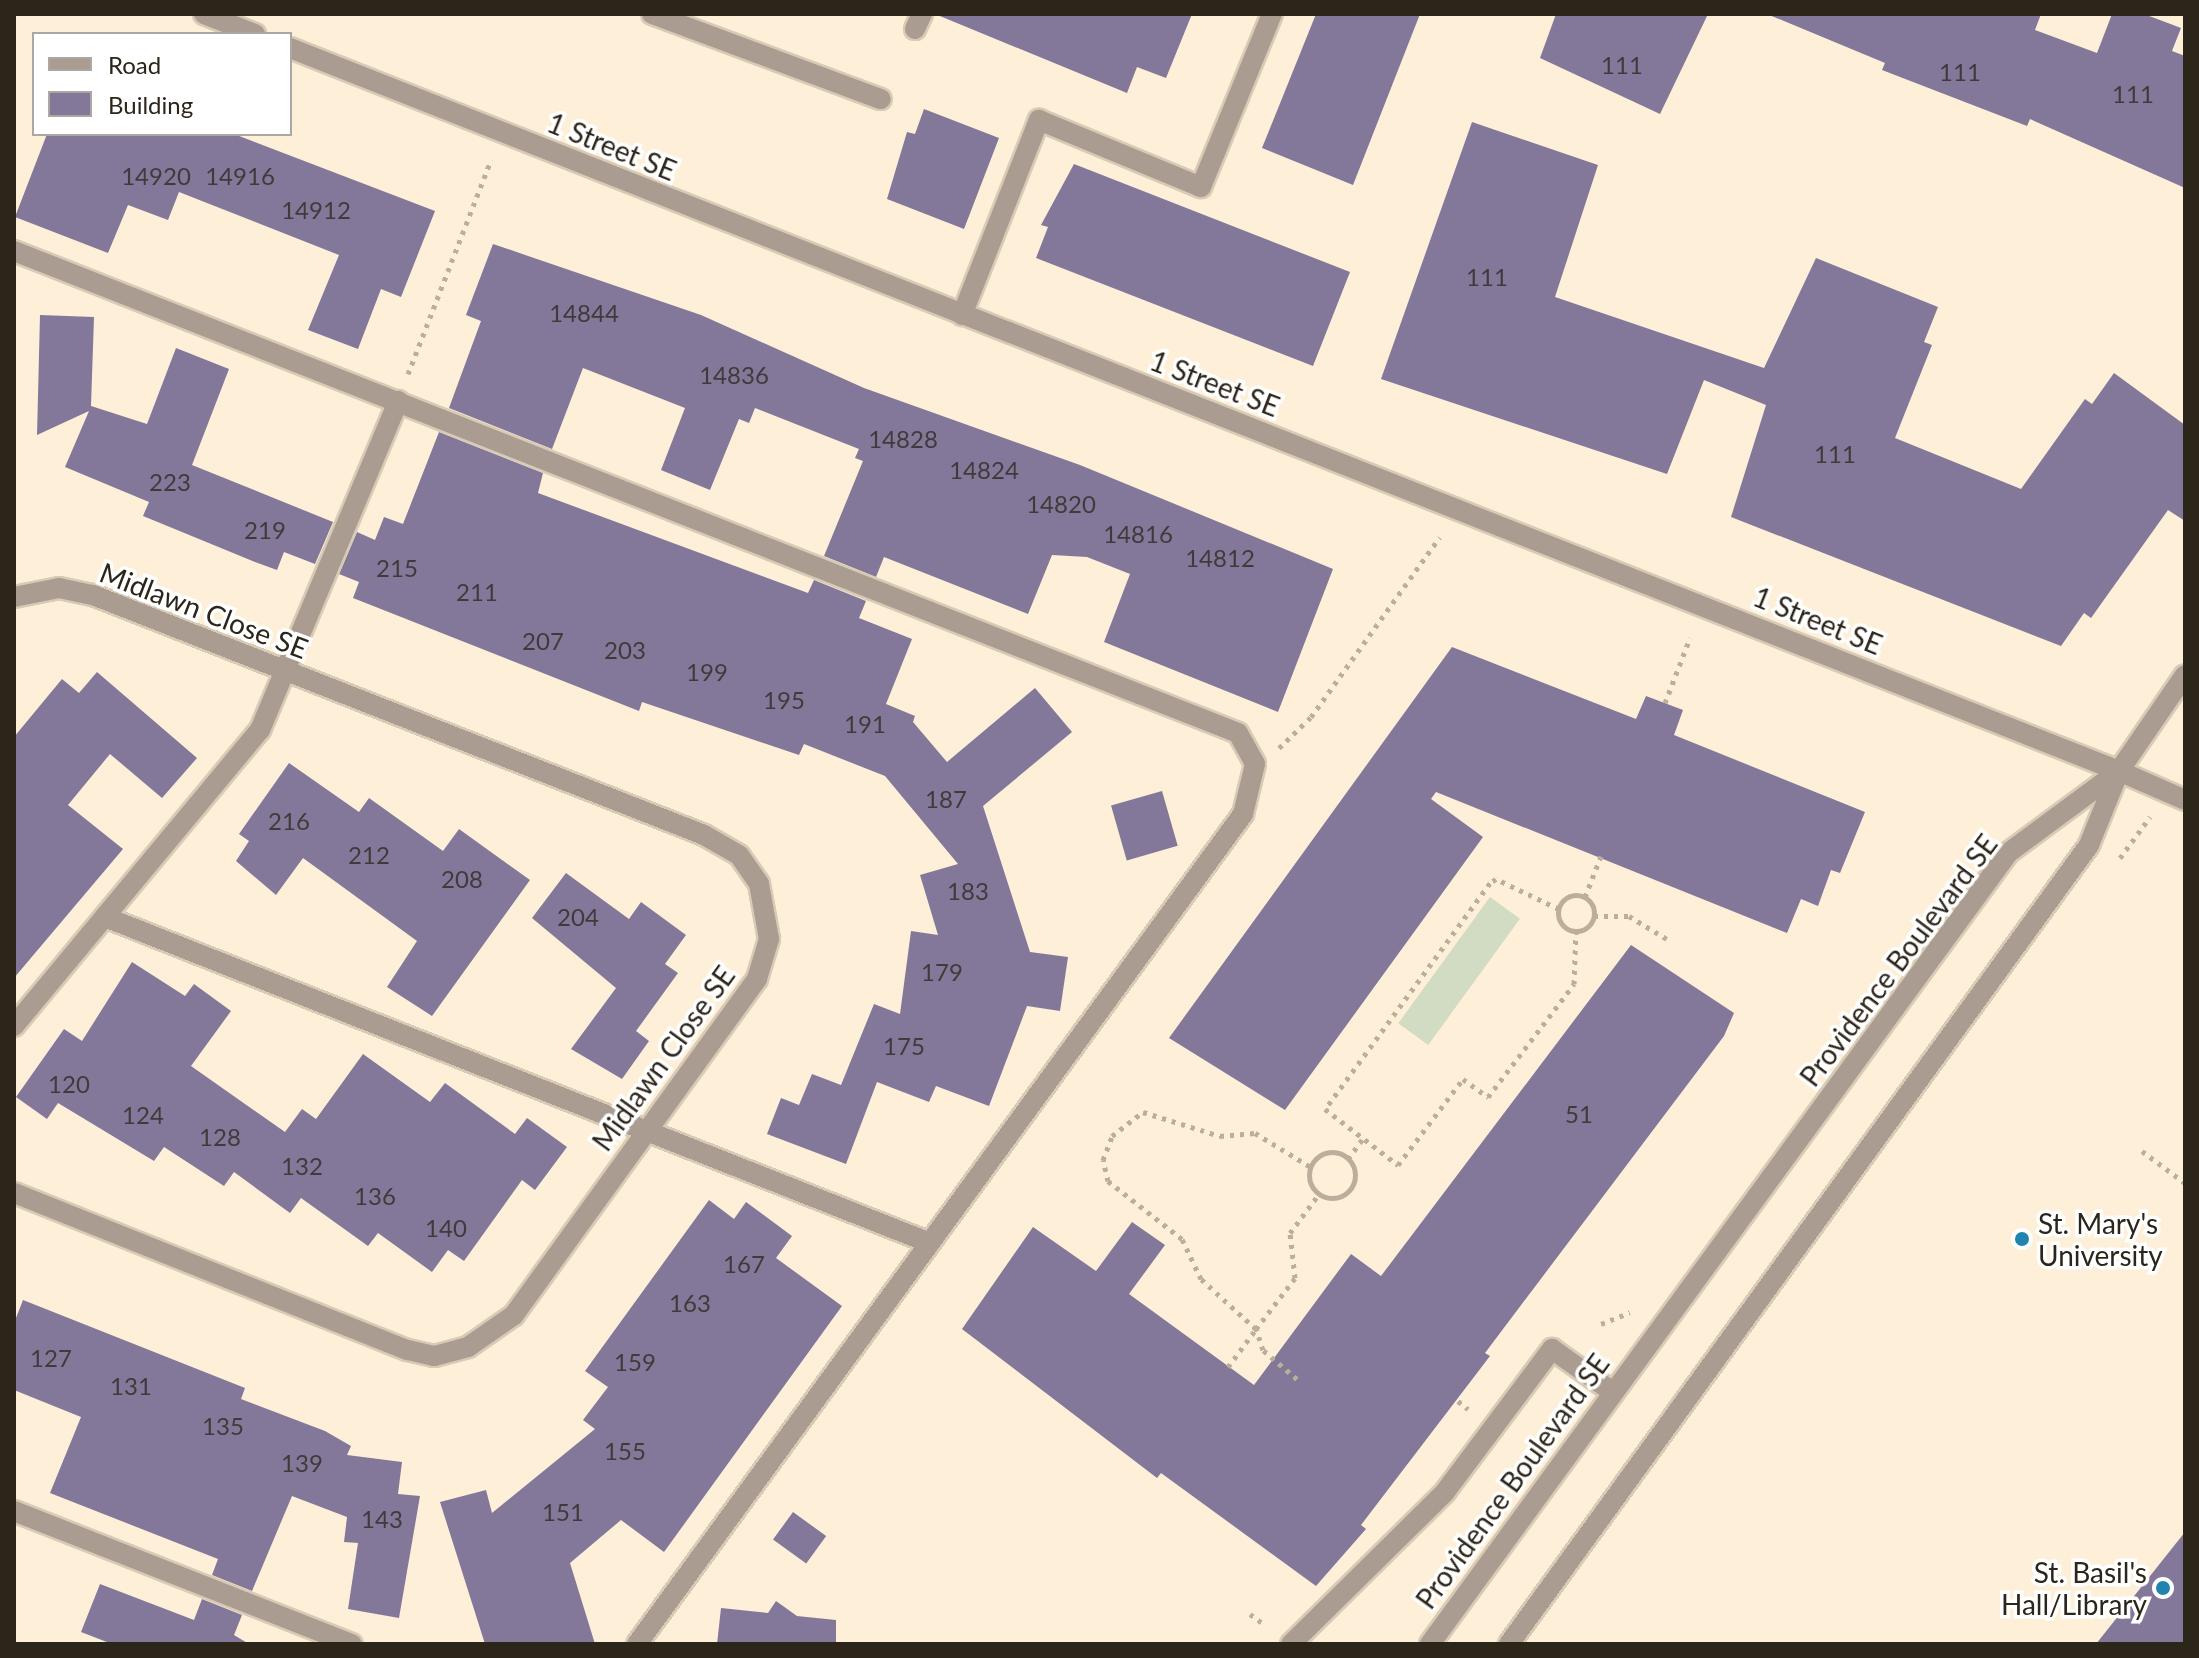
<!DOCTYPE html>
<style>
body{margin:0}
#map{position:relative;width:2199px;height:1658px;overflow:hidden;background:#feefd8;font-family:Lato,sans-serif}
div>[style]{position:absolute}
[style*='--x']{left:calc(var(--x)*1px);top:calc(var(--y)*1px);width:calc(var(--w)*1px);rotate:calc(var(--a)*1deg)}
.green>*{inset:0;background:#d2dcc2;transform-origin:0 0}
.building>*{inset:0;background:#83789a;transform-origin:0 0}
.path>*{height:5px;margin-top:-2.5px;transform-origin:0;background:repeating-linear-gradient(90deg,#bbae9b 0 4px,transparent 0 10px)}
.path>.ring{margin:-2.5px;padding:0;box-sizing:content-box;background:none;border:5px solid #bbae9b;border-radius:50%}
.roads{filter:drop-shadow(2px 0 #d8cbb6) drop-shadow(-2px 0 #d8cbb6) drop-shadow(0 2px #d8cbb6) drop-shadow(0 -2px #d8cbb6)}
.lane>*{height:20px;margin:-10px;padding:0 10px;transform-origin:10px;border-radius:10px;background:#ab9c91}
.street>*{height:20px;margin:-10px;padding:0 10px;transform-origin:10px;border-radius:10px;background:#ab9c91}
.dots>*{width:22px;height:22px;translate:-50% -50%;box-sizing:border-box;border:4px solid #fff;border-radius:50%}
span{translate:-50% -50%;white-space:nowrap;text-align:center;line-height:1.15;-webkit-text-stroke:7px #fff;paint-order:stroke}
.number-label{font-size:24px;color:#423a3a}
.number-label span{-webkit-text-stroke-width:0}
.street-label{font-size:28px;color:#2c251a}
.poi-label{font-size:28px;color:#2c251a}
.left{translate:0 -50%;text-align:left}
.right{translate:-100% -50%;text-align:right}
.frame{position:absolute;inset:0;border:16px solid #2c251a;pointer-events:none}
.legend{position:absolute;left:32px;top:32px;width:260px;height:104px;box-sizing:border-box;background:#fff;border:2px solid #aba8a3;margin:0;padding:10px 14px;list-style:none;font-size:24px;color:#2c251a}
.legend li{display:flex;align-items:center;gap:16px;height:40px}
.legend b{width:40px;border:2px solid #aba8a3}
</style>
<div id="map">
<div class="green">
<i style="left:1490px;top:897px;width:37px;height:156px;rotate:36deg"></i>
</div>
<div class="building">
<i style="clip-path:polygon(935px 14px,1192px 14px,1166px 78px,1137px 67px,1127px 93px)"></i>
<i style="clip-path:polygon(1316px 14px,1420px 14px,1353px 185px,1262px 148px)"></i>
<i style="clip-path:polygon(1556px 14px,1708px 14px,1660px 114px,1540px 58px)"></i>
<i style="clip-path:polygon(1767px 14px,2041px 14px,2035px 30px,2097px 53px,2112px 14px,2144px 14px,2181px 28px,2172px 51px,2185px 56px,2185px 188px,2030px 119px,2027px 126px,1882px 70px,1885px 63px)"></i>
<i style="clip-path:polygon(924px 109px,999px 138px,964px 229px,887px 199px,907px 132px,915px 134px)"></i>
<i style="clip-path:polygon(1472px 122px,1598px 165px,1555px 297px,1764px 368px,1816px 258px,1938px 307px,1924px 342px,1932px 345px,1895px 438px,2021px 489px,2085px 399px,2092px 404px,2114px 373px,2185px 425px,2185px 521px,2168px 510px,2091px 618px,2084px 613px,2061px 646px,1731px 517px,1766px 405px,1704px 380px,1667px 474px,1381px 379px)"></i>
<i style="clip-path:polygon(47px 134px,234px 134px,435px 211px,401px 297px,381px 289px,358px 349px,308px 330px,339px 255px,179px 192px,168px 220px,128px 205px,108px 253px,15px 217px)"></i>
<i style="clip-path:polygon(1074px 164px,1350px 272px,1313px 366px,1036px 258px,1048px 227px,1041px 225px)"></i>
<i style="clip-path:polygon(493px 244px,701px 315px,864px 388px,1080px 465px,1333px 569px,1278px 712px,1104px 642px,1130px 574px,1087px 557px,1052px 555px,1028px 614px,884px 557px,876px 577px,824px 556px,863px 461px,855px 458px,859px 449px,755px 408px,749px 423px,739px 419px,710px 490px,661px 470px,685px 408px,583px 368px,552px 449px,449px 408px,481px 321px,466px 315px)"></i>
<i style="clip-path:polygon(40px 315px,94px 317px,91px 406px,147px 424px,176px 348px,229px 369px,192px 465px,333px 522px,315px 564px,284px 552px,277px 570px,255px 562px,143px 516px,149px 502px,65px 467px,89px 411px,37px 435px)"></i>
<i style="clip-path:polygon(439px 432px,543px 473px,538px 493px,808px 593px,814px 580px,866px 601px,859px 618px,912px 639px,886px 704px,915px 716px,913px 722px,947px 762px,1035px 688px,1072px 732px,983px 806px,1030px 952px,1068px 957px,1060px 1011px,1027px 1006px,989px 1106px,936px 1086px,929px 1102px,877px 1082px,846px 1164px,767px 1134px,781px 1098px,799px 1105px,812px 1074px,841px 1085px,874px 1004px,900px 1014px,911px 931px,938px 935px,920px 875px,958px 864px,885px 776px,804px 744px,799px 755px,642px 702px,639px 711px,353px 598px,359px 582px,339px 574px,357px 532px,375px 540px,384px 517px,403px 524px)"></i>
<i style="clip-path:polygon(1452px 647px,1636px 719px,1646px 696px,1683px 710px,1674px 735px,1865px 812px,1840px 873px,1831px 870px,1818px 906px,1801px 899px,1787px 933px,1436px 792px,1431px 799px,1483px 837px,1285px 1110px,1169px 1038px)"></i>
<i style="clip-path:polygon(97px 672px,197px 758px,162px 798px,110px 754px,68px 805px,123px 849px,14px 978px,14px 737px,62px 679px,79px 693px)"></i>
<i style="clip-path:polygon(289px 763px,359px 812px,369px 798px,443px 851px,459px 829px,530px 880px,432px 1016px,387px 987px,417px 941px,303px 858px,276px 895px,236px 861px,249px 841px,239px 834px)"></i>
<i style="left:1162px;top:791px;width:57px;height:53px;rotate:74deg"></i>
<i style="clip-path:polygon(566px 873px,629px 919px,641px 902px,686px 935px,665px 964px,678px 973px,636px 1031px,649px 1041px,622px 1079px,571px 1049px,616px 988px,532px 918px)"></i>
<i style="clip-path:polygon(1631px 945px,1734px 1013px,1724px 1036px,1485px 1353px,1490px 1356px,1361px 1525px,1366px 1529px,1316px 1586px,1161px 1473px,1157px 1478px,962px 1329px,1033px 1227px,1096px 1271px,1132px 1222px,1165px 1245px,1129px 1294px,1254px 1385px,1351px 1254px,1381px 1276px)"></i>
<i style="clip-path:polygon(132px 962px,185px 996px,194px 984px,231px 1011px,191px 1066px,285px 1132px,302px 1109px,316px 1119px,363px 1054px,430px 1102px,445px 1083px,515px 1134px,527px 1118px,567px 1147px,535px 1190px,522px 1180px,464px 1261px,448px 1250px,432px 1272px,378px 1233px,368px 1246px,301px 1198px,290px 1213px,234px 1172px,224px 1186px,164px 1147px,154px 1161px,58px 1103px,47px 1119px,16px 1097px,64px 1029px,82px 1041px)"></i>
<i style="clip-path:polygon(709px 1200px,734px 1219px,746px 1202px,792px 1236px,776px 1258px,842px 1306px,664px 1552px,621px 1520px,570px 1563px,595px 1644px,485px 1644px,440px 1502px,486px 1490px,492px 1513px,595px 1429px,583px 1420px,608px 1387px,585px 1371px)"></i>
<i style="clip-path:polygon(23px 1300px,245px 1388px,241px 1399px,325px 1431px,351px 1446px,347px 1455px,402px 1462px,398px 1494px,420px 1496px,399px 1618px,348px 1609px,358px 1543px,344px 1542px,347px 1517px,292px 1496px,252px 1591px,212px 1575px,218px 1559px,50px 1493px,81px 1417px,14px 1390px,14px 1323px)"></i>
<i style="left:793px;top:1512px;width:41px;height:34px;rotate:36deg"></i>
<i style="clip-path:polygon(2185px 1532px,2185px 1644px,2096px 1644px)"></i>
<i style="clip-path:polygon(100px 1584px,194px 1620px,202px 1599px,242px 1615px,234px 1635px,249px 1644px,112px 1644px,81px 1632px)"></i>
<i style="clip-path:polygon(776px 1601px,797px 1616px,836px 1620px,836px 1644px,717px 1644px,721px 1608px,768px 1613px)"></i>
</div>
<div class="path">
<i style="--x:408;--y:374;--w:230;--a:-68.8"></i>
<i style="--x:1665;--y:703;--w:70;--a:-69"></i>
<i style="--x:1279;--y:748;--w:45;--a:-44.1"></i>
<i style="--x:1311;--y:717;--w:221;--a:-54.4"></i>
<i style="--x:2120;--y:858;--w:51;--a:-53.8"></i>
<i class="ring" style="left:1558px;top:895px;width:31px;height:31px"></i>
<i style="--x:1585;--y:897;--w:44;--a:-68.7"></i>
<i style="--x:1559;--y:909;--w:70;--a:-154.5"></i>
<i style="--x:1496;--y:879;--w:7;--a:146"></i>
<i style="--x:1490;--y:883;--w:280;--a:126.1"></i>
<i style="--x:1325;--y:1109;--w:92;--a:37.5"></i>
<i style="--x:1398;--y:1165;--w:108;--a:-52.9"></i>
<i style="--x:1463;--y:1079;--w:31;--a:36"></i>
<i style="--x:1488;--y:1097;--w:142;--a:-52.7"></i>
<i style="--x:1574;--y:984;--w:54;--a:-87.9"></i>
<i style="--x:1594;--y:916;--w:35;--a:0"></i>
<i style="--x:1629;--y:916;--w:44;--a:31.2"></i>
<i style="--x:2142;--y:1151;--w:54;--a:36.7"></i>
<i class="ring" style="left:1309px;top:1152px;width:41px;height:41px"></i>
<i style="--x:1348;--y:1159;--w:26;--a:-54"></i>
<i style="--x:1601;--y:1324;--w:31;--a:-22"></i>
<i style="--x:1228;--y:1367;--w:47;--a:-53.6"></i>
<i style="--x:1256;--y:1329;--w:74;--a:-137.7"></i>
<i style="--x:1201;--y:1279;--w:44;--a:-115.4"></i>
<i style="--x:1182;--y:1239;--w:94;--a:-141.9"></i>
<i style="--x:1108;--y:1181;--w:22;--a:-103"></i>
<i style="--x:1103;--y:1160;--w:26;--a:-69"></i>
<i style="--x:1112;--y:1136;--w:39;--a:-38"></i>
<i style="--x:1143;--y:1112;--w:81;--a:17.3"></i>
<i style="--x:1220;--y:1136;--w:35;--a:-5"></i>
<i style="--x:1255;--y:1133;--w:66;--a:31.3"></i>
<i style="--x:1297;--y:1379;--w:45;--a:-139.5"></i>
<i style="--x:1263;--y:1350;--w:22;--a:-108"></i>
<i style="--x:1256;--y:1329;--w:64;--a:-52.6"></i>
<i style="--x:1295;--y:1278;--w:45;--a:-96.3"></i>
<i style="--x:1290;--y:1233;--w:49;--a:-53.4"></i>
<i style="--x:1458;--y:1401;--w:13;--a:39"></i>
<i style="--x:1250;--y:1614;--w:19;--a:36"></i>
</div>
<div class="roads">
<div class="lane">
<i style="--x:652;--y:14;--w:244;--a:20.4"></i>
<i style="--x:915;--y:29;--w:17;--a:-65"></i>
<i style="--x:14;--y:251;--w:1315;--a:21.49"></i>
<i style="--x:1238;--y:733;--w:35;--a:61"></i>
<i style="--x:1255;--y:764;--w:51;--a:103.5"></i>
<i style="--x:1243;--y:814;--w:1028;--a:126.13"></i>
<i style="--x:962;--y:315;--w:210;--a:-68.5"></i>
<i style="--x:1039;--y:120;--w:175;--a:22.5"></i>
<i style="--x:1201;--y:187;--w:187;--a:-67.7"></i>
<i style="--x:2119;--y:771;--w:72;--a:23.7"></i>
<i style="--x:105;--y:917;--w:887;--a:21.56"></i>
<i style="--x:14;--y:1026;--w:385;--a:-50.3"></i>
<i style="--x:260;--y:730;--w:357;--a:-67.2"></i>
<i style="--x:14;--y:1511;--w:363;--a:21.5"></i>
<i style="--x:1291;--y:1644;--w:216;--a:-44.6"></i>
<i style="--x:1445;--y:1492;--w:179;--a:-53.2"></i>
<i style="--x:1552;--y:1349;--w:72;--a:35.4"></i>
</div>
<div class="street">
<i style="--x:204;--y:14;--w:55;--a:21.4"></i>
<i style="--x:290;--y:48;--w:1967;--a:21.57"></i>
<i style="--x:14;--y:597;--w:46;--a:-11.3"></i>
<i style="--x:59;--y:588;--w:35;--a:12"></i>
<i style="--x:93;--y:595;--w:656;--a:21.44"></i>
<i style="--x:704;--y:835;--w:40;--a:29.7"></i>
<i style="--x:739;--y:855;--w:35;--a:55"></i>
<i style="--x:759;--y:884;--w:56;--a:79.7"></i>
<i style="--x:769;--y:939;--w:42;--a:106.7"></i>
<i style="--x:757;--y:979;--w:415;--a:125.9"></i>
<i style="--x:514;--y:1315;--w:56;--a:145.2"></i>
<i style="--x:468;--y:1347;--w:35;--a:165"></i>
<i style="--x:434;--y:1356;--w:28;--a:-167"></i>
<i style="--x:407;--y:1350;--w:423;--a:-158.2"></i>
<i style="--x:1430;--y:1644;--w:980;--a:-53.84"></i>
<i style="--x:2008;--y:853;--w:138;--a:-36.5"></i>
<i style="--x:1509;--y:1644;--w:987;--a:-54.02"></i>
<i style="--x:2089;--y:845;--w:80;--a:-67.9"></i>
<i style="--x:2119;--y:771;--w:116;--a:-55.5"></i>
</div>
</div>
<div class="dots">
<i style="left:2022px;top:1239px;background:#2184af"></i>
<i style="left:2163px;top:1588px;background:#2184af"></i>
</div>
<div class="number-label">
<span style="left:1622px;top:65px">111</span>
<span style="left:1960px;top:72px">111</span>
<span style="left:2133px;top:94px">111</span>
<span style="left:156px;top:176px">14920</span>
<span style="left:240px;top:176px">14916</span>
<span style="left:316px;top:210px">14912</span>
<span style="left:1487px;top:277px">111</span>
<span style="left:584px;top:313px">14844</span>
<span style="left:734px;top:375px">14836</span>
<span style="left:903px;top:439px">14828</span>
<span style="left:1835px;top:454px">111</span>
<span style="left:984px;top:470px">14824</span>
<span style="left:170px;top:482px">223</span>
<span style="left:1061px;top:504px">14820</span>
<span style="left:265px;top:530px">219</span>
<span style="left:1138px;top:534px">14816</span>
<span style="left:1220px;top:558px">14812</span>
<span style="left:397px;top:568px">215</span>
<span style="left:477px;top:592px">211</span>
<span style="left:543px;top:641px">207</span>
<span style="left:625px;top:650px">203</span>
<span style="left:707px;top:672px">199</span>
<span style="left:784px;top:700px">195</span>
<span style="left:865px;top:724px">191</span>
<span style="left:946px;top:799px">187</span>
<span style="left:289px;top:821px">216</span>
<span style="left:369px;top:855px">212</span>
<span style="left:462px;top:879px">208</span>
<span style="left:968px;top:891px">183</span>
<span style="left:578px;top:917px">204</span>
<span style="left:942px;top:972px">179</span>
<span style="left:904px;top:1046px">175</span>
<span style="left:69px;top:1084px">120</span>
<span style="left:1579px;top:1114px">51</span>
<span style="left:143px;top:1115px">124</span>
<span style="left:220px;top:1137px">128</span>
<span style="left:302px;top:1166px">132</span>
<span style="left:375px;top:1196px">136</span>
<span style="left:446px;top:1228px">140</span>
<span style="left:744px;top:1264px">167</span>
<span style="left:690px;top:1303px">163</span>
<span style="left:51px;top:1358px">127</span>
<span style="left:635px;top:1362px">159</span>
<span style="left:131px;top:1386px">131</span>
<span style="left:223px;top:1426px">135</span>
<span style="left:625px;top:1451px">155</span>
<span style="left:302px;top:1463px">139</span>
<span style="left:563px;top:1512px">151</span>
<span style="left:382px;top:1519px">143</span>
</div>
<div class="street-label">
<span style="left:612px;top:146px;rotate:22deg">1 Street SE</span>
<span style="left:1215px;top:383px;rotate:21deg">1 Street SE</span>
<span style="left:204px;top:610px;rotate:21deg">Midlawn Close SE</span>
<span style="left:1818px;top:620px;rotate:22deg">1 Street SE</span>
<span style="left:1898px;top:960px;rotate:-53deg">Providence Boulevard SE</span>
<span style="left:663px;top:1058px;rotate:-54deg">Midlawn Close SE</span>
<span style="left:1512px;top:1481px;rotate:-54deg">Providence Boulevard SE</span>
</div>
<div class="poi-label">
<span class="left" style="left:2038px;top:1239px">St. Mary's<br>University</span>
<span class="right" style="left:2147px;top:1588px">St. Basil's<br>Hall/Library</span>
</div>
<div class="frame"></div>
<ul class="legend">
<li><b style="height:10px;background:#ab9c91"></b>Road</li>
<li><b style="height:22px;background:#83789a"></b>Building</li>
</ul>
</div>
